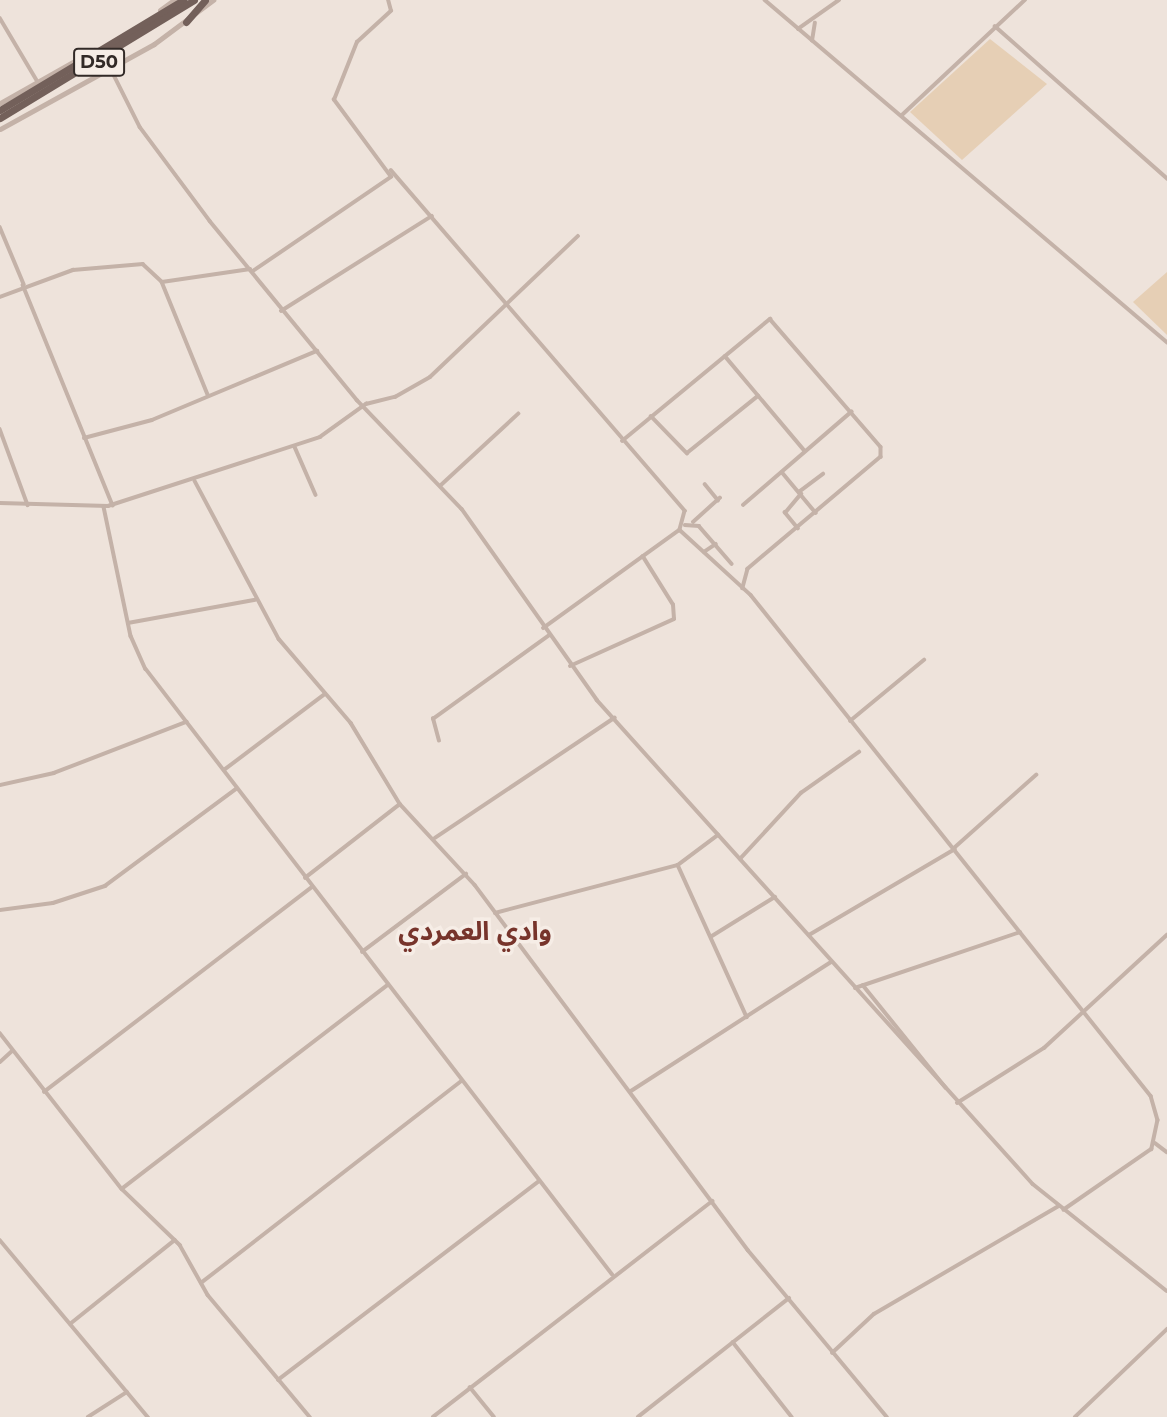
<!DOCTYPE html>
<meta charset="utf-8">
<style>
body{margin:0}
#map{position:relative;width:1167px;height:1417px;overflow:hidden;background:#eee3db;font-family:Montserrat,"Noto Sans Arabic",sans-serif}
div>[style]{position:absolute}
[style*='--x']{left:calc(var(--x)*1px);top:calc(var(--y)*1px);width:calc(var(--w)*1px);rotate:calc(var(--a)*1deg)}
.sand>*{inset:0;background:#e6cfb5}
.minor>*{height:3.5px;margin:-1.75px;padding:0 1.75px;transform-origin:1.75px;border-radius:1.75px;background:#c4b2a8}
.tertiary>*{height:5px;margin:-2.5px;padding:0 2.5px;transform-origin:2.5px;border-radius:2.5px;background:#c4b2a8}
.primary>*{height:7px;margin:-3.5px;padding:0 3.5px;transform-origin:3.5px;border-radius:3.5px;background:#73605a}
span{translate:-50% -50%;white-space:nowrap;text-align:center;line-height:1.15;-webkit-text-stroke:7px #f6ede6;paint-order:stroke}
.shield-label span{padding:2px 5px;background:#f6ede6;border:2px solid;border-radius:5px;-webkit-text-stroke-width:0}
.shield-label{font-size:18px;color:#322a27;font-weight:700}
.district-label{font-size:26px;color:#77342b;font-weight:700}
</style>
<div id="map">
<div class="sand">
<i style="clip-path:polygon(990px 39px,1047px 84px,962px 160px,910px 112px)"></i>
<i style="clip-path:polygon(1167px 272px,1167px 335px,1133px 302px)"></i>
</div>
<div class="minor">
<i style="--x:765;--y:0;--w:528;--a:40.39"></i>
<i style="--x:0;--y:18;--w:74;--a:59.3"></i>
<i style="--x:995;--y:26;--w:230;--a:41.5"></i>
<i style="--x:798;--y:29;--w:50;--a:-35.3"></i>
<i style="--x:812;--y:41;--w:18;--a:-81"></i>
<i style="--x:110;--y:67;--w:67;--a:63.4"></i>
<i style="--x:140;--y:127;--w:117;--a:53.3"></i>
<i style="--x:210;--y:221;--w:232;--a:50.6"></i>
<i style="--x:357;--y:400;--w:151;--a:46.1"></i>
<i style="--x:462;--y:509;--w:234;--a:54.7"></i>
<i style="--x:597;--y:700;--w:651;--a:47.99"></i>
<i style="--x:1033;--y:1184;--w:171;--a:38.6"></i>
<i style="--x:902;--y:115;--w:168;--a:-43.1"></i>
<i style="--x:391;--y:170;--w:450;--a:49.2"></i>
<i style="--x:685;--y:511;--w:20;--a:105"></i>
<i style="--x:680;--y:530;--w:168;--a:144.2"></i>
<i style="--x:0;--y:227;--w:62;--a:67.2"></i>
<i style="--x:253;--y:271;--w:167;--a:-34.3"></i>
<i style="--x:391;--y:177;--w:96;--a:-126.5"></i>
<i style="--x:334;--y:100;--w:62;--a:-68.4"></i>
<i style="--x:357;--y:42;--w:46;--a:-42.4"></i>
<i style="--x:391;--y:11;--w:11;--a:-105"></i>
<i style="--x:162;--y:282;--w:89;--a:-8.4"></i>
<i style="--x:23;--y:285;--w:238;--a:67.8"></i>
<i style="--x:0;--y:297;--w:78;--a:-20.3"></i>
<i style="--x:73;--y:270;--w:70;--a:-4.9"></i>
<i style="--x:143;--y:264;--w:26;--a:43"></i>
<i style="--x:162;--y:282;--w:122;--a:67.8"></i>
<i style="--x:281;--y:311;--w:178;--a:-32.2"></i>
<i style="--x:725;--y:356;--w:124;--a:49.9"></i>
<i style="--x:651;--y:416;--w:52;--a:45.8"></i>
<i style="--x:687;--y:453;--w:91;--a:-38.8"></i>
<i style="--x:0;--y:429;--w:81;--a:69.8"></i>
<i style="--x:84;--y:438;--w:70;--a:-14.8"></i>
<i style="--x:152;--y:420;--w:179;--a:-22.7"></i>
<i style="--x:622;--y:441;--w:192;--a:-39.5"></i>
<i style="--x:770;--y:319;--w:169;--a:49.1"></i>
<i style="--x:881;--y:447;--w:10;--a:90"></i>
<i style="--x:881;--y:457;--w:174;--a:139.9"></i>
<i style="--x:748;--y:569;--w:20;--a:105"></i>
<i style="--x:295;--y:447;--w:52;--a:66.4"></i>
<i style="--x:782;--y:472;--w:53;--a:50.3"></i>
<i style="--x:195;--y:481;--w:179;--a:62"></i>
<i style="--x:279;--y:639;--w:111;--a:49.4"></i>
<i style="--x:351;--y:723;--w:95;--a:58.8"></i>
<i style="--x:400;--y:804;--w:110;--a:47.2"></i>
<i style="--x:475;--y:885;--w:456;--a:53.2"></i>
<i style="--x:748;--y:1250;--w:217;--a:50.2"></i>
<i style="--x:705;--y:484;--w:21;--a:51"></i>
<i style="--x:441;--y:485;--w:105;--a:-42.7"></i>
<i style="--x:799;--y:492;--w:30;--a:-37"></i>
<i style="--x:0;--y:503;--w:108;--a:1.6"></i>
<i style="--x:108;--y:506;--w:223;--a:-18"></i>
<i style="--x:320;--y:437;--w:57;--a:-35.7"></i>
<i style="--x:366;--y:404;--w:30;--a:-14"></i>
<i style="--x:395;--y:397;--w:40;--a:-29.7"></i>
<i style="--x:430;--y:377;--w:204;--a:-43.6"></i>
<i style="--x:743;--y:505;--w:143;--a:-40.7"></i>
<i style="--x:104;--y:507;--w:132;--a:78.2"></i>
<i style="--x:131;--y:636;--w:36;--a:66"></i>
<i style="--x:146;--y:669;--w:764;--a:52.39"></i>
<i style="--x:693;--y:522;--w:36;--a:-42"></i>
<i style="--x:685;--y:525;--w:14;--a:4"></i>
<i style="--x:699;--y:526;--w:50;--a:49"></i>
<i style="--x:798;--y:529;--w:21;--a:-129"></i>
<i style="--x:785;--y:513;--w:25;--a:-50"></i>
<i style="--x:680;--y:530;--w:96;--a:42.5"></i>
<i style="--x:751;--y:595;--w:641;--a:51.4"></i>
<i style="--x:1151;--y:1096;--w:25;--a:74"></i>
<i style="--x:1158;--y:1120;--w:30;--a:102"></i>
<i style="--x:1152;--y:1149;--w:107;--a:145.3"></i>
<i style="--x:704;--y:552;--w:14;--a:-34"></i>
<i style="--x:128;--y:623;--w:129;--a:-10.3"></i>
<i style="--x:570;--y:666;--w:114;--a:-24.3"></i>
<i style="--x:674;--y:619;--w:14;--a:-94"></i>
<i style="--x:673;--y:605;--w:57;--a:-122"></i>
<i style="--x:850;--y:721;--w:96;--a:-39.5"></i>
<i style="--x:439;--y:741;--w:23;--a:-105"></i>
<i style="--x:433;--y:719;--w:142;--a:-35.8"></i>
<i style="--x:224;--y:770;--w:126;--a:-37"></i>
<i style="--x:0;--y:785;--w:55;--a:-12.5"></i>
<i style="--x:54;--y:773;--w:142;--a:-21.1"></i>
<i style="--x:435;--y:838;--w:216;--a:-33.8"></i>
<i style="--x:954;--y:848;--w:110;--a:-41.7"></i>
<i style="--x:740;--y:859;--w:90;--a:-47.3"></i>
<i style="--x:801;--y:793;--w:71;--a:-35.3"></i>
<i style="--x:678;--y:865;--w:167;--a:65.6"></i>
<i style="--x:305;--y:878;--w:120;--a:-37.9"></i>
<i style="--x:0;--y:910;--w:53;--a:-7.5"></i>
<i style="--x:53;--y:903;--w:55;--a:-18.1"></i>
<i style="--x:105;--y:886;--w:163;--a:-36.5"></i>
<i style="--x:495;--y:913;--w:189;--a:-14.7"></i>
<i style="--x:678;--y:865;--w:50;--a:-36.9"></i>
<i style="--x:809;--y:935;--w:169;--a:-30.5"></i>
<i style="--x:712;--y:936;--w:74;--a:-31.8"></i>
<i style="--x:362;--y:952;--w:130;--a:-36.9"></i>
<i style="--x:863;--y:985;--w:132;--a:51.1"></i>
<i style="--x:855;--y:988;--w:174;--a:-18.7"></i>
<i style="--x:0;--y:1033;--w:198;--a:52"></i>
<i style="--x:122;--y:1189;--w:81;--a:44"></i>
<i style="--x:180;--y:1245;--w:57;--a:60.8"></i>
<i style="--x:208;--y:1295;--w:159;--a:50.1"></i>
<i style="--x:0;--y:1062;--w:15;--a:-42"></i>
<i style="--x:631;--y:1091;--w:238;--a:-32.8"></i>
<i style="--x:44;--y:1092;--w:337;--a:-37.4"></i>
<i style="--x:957;--y:1103;--w:103;--a:-32.3"></i>
<i style="--x:1044;--y:1048;--w:167;--a:-42.6"></i>
<i style="--x:1155;--y:1143;--w:15;--a:37"></i>
<i style="--x:123;--y:1188;--w:334;--a:-37.5"></i>
<i style="--x:0;--y:1240;--w:231;--a:50.1"></i>
<i style="--x:201;--y:1283;--w:329;--a:-37.8"></i>
<i style="--x:70;--y:1324;--w:134;--a:-38.7"></i>
<i style="--x:733;--y:1342;--w:95;--a:51.8"></i>
<i style="--x:832;--y:1353;--w:57;--a:-42.9"></i>
<i style="--x:874;--y:1314;--w:214;--a:-30.3"></i>
<i style="--x:278;--y:1380;--w:328;--a:-37.3"></i>
<i style="--x:470;--y:1387;--w:38;--a:51"></i>
<i style="--x:88;--y:1417;--w:46;--a:-32.7"></i>
<i style="--x:433;--y:1417;--w:353;--a:-37.7"></i>
<i style="--x:638;--y:1417;--w:192;--a:-38.2"></i>
<i style="--x:1075;--y:1417;--w:127;--a:-43.7"></i>
</div>
<div class="tertiary">
<i style="--x:160;--y:10;--w:17;--a:-36"></i>
<i style="--x:0;--y:103;--w:108;--a:-29.4"></i>
<i style="--x:0;--y:129;--w:176;--a:-28.9"></i>
<i style="--x:154;--y:44;--w:74;--a:-36.7"></i>
</div>
<div class="primary">
<i style="--x:186;--y:22;--w:29;--a:-49"></i>
<i style="--x:0;--y:110;--w:214;--a:-31"></i>
<i style="--x:0;--y:118;--w:227;--a:-31.3"></i>
</div>
<div class="shield-label">
<span style="left:99px;top:62px">D50</span>
</div>
<div class="district-label">
<span style="left:475px;top:932px">وادي العمردي</span>
</div>
</div>
